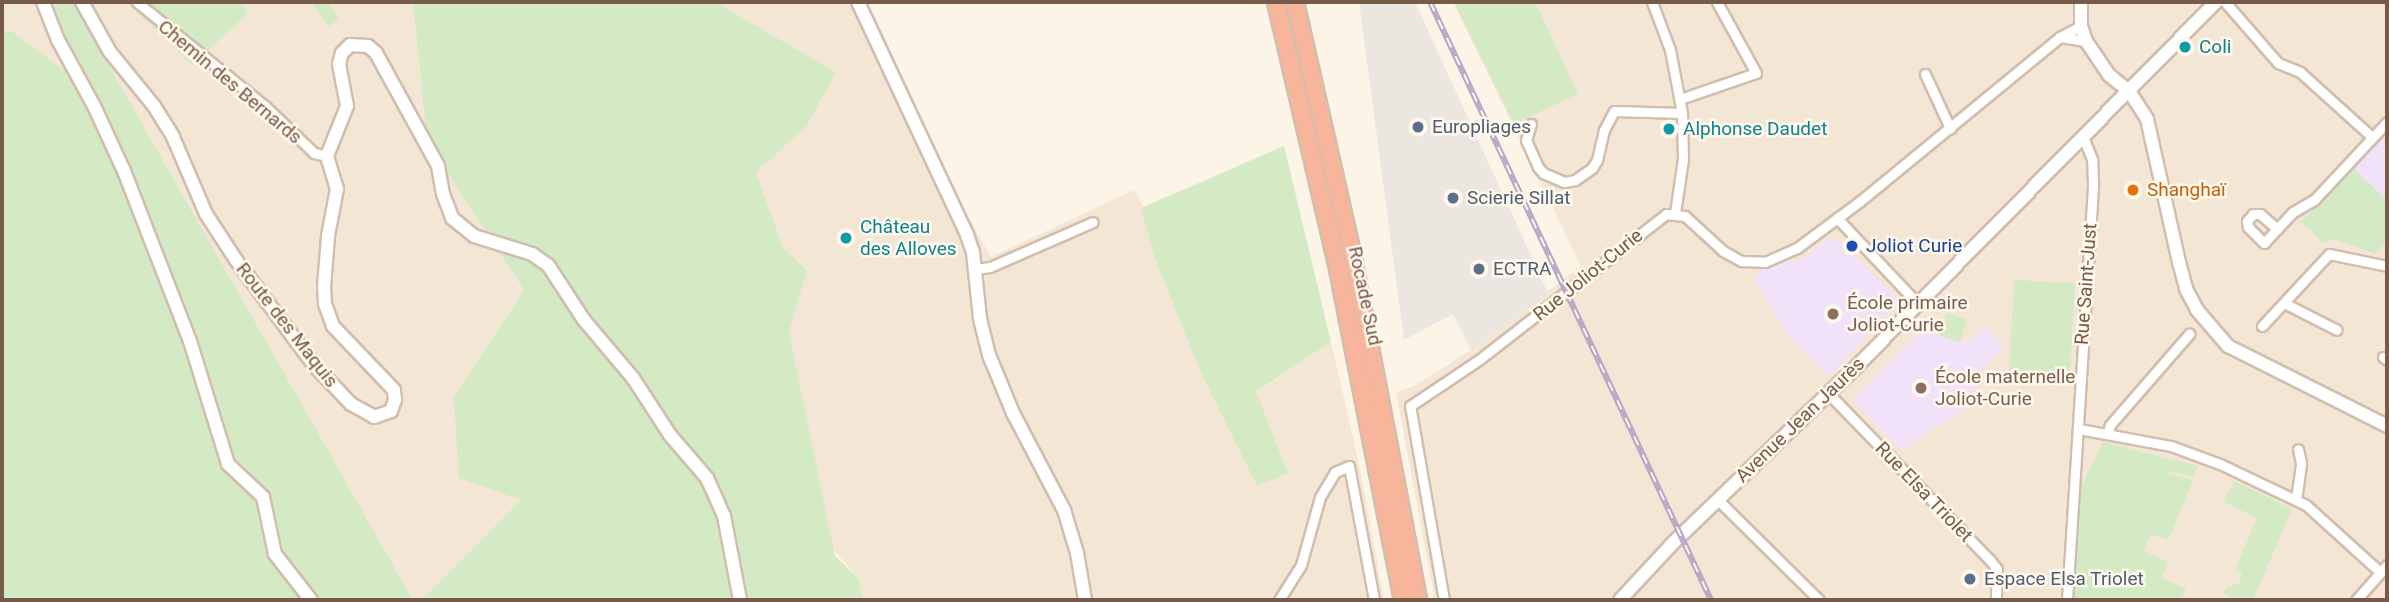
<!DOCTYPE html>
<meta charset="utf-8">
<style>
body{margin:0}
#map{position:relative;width:2389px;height:602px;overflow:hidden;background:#fcf4e6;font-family:Roboto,sans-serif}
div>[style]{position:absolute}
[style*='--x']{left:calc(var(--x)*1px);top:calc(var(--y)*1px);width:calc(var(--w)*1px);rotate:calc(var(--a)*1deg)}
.residential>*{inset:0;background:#f4e6d4}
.commercial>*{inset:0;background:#fde4d9}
.industrial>*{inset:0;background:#ece6e0}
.education>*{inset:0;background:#f1e2f9}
.green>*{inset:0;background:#d3eac4;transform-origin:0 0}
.roads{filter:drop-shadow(2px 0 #d0beae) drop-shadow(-2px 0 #d0beae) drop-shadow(0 2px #d0beae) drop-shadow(0 -2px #d0beae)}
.street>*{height:9px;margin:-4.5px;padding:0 4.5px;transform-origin:4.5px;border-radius:4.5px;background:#fff}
.secondary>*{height:12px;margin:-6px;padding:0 6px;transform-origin:6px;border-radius:6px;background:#fff}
.highway>*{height:16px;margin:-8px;padding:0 8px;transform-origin:8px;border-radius:8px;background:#f7b59c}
.rail>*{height:6px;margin-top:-3px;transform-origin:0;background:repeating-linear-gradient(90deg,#fff8ec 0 10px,#b7a4c6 0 20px);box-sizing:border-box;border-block:2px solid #b7a4c6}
.dots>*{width:19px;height:19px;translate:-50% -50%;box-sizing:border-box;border:4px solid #fff8ec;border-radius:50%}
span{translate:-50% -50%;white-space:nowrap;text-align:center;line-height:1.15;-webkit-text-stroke:5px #fff8ec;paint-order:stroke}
.culture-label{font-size:19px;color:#0d838f}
.left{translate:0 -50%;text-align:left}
.street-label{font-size:19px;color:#765a4a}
.service-label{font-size:19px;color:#4e5e75}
.food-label{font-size:19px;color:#c56008}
.transit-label{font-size:19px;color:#164399}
.education-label{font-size:19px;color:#785e54}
.frame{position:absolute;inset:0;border:4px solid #765a4a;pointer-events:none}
</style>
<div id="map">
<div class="residential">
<i style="clip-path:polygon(2px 2px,60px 2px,51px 8px,82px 84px,13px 32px,2px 31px)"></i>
<i style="clip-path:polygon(73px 2px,127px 2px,192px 64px,248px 15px,240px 2px,311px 2px,328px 27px,339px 19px,328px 2px,413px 2px,427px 141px,524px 290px,454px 399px,522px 500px,422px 600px,413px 600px)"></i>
<i style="clip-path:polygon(715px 2px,856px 2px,884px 63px,867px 73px,884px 66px,991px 257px,1134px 190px,1288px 473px,1256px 393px,1331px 342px,1359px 464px,1384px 600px,863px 600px,859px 579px,833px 549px,789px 332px,807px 271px,783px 248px,756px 172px,807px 126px,836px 72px)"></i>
<i style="clip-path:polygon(1453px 2px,2387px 2px,2387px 578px,2368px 600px,1435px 600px,1396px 392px,1414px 386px,1471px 350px,1581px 266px)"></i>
</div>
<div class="commercial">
<i style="clip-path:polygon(2387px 578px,2387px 600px,2367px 600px)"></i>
</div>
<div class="industrial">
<i style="clip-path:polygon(1359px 2px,1415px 2px,1548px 293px,1471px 350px,1453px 314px,1404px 340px)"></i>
</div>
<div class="education">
<i style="clip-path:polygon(2387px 134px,2387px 201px,2353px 168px)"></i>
<i style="clip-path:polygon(1830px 238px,1835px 238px,1901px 302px,1828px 376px,1788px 336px,1754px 278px,1761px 270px,1793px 259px,1798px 261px)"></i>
<i style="clip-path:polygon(1985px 326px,2004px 347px,1971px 380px,1984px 396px,1901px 450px,1852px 400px,1921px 331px,1966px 343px)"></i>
</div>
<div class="green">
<i style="clip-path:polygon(60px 2px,73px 2px,413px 600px,2px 600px,2px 31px,13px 32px,81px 83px,50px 9px)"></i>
<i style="clip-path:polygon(127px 2px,240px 2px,248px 14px,192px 65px)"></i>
<i style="clip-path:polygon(311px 2px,328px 2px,339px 19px,328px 27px)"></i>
<i style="clip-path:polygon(413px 2px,715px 2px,836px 72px,807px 126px,756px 172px,783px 248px,807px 271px,789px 332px,835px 556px,859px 579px,863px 600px,422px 600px,521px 500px,459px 478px,454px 398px,524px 290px,427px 141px)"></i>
<i style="clip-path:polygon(1454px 2px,1535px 2px,1578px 94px,1514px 124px)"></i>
<i style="clip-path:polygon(1284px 146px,1331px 342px,1256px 392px,1288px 473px,1257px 486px,1200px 370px,1155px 259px,1141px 208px)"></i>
<i style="clip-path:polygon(2353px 168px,2387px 201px,2387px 241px,2375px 254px,2334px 239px,2323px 243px,2301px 222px)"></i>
<i style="left:2014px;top:280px;width:61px;height:92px;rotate:3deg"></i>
<i style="left:1947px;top:313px;width:21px;height:24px;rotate:17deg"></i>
<i style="clip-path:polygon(2103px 442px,2198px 466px,2194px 477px,2168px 471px,2168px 474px,2193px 480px,2168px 540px,2151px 534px,2144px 551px,2168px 562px,2161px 578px,2186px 589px,2181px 600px,2070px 600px,2076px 498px)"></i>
<i style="clip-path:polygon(2234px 481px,2292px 509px,2253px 600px,2238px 600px,2224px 594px,2227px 587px,2239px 583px,2242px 573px,2235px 570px,2257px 518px,2224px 502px)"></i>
</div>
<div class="roads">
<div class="street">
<i style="--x:137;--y:2;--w:165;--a:39.1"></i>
<i style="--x:265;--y:106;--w:68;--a:43.8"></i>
<i style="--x:314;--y:153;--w:13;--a:13"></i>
<i style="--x:1652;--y:2;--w:51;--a:69.4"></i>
<i style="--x:1670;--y:50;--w:64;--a:79.2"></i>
<i style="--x:1682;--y:113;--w:46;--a:88.8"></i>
<i style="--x:1683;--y:159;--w:55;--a:98.4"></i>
<i style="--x:2225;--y:2;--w:81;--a:49"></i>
<i style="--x:2278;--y:63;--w:24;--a:22"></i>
<i style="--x:2300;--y:72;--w:97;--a:42.1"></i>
<i style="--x:2060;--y:37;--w:26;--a:9"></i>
<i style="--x:1925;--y:74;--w:60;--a:65.2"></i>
<i style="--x:1680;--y:99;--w:80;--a:-18.9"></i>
<i style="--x:1756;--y:73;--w:81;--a:-118.8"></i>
<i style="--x:1531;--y:124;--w:17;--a:107"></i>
<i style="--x:1526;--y:140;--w:30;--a:66"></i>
<i style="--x:1538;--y:167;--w:8;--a:50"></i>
<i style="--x:1543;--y:173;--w:23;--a:23"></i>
<i style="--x:1564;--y:182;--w:11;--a:-10"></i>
<i style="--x:1575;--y:180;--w:21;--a:-35"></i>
<i style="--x:1592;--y:168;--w:9;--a:-58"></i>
<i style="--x:1597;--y:160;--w:31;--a:-77"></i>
<i style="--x:1604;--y:130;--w:21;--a:-62"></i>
<i style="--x:1614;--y:111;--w:68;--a:1.7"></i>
<i style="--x:2253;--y:214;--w:7;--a:0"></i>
<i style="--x:2260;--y:214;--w:23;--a:41"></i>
<i style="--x:2277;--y:229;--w:19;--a:133"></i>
<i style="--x:2264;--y:243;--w:23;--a:-135"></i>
<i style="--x:2248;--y:227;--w:6;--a:-99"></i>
<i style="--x:2247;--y:221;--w:9;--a:-49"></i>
<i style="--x:1837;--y:218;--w:118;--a:46.7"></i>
<i style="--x:2277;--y:229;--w:23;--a:-47"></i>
<i style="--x:2293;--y:212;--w:24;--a:-30"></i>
<i style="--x:2314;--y:200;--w:107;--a:-46.9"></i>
<i style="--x:976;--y:269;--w:14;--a:-8"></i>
<i style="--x:990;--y:267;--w:112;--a:-23.6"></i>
<i style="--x:2284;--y:303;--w:59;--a:27"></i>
<i style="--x:2262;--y:326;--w:98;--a:-47.1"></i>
<i style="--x:2329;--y:254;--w:59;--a:11.7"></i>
<i style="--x:2383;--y:357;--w:5;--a:37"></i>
<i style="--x:1828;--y:393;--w:233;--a:45.9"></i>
<i style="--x:1990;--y:560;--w:11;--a:52"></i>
<i style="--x:1997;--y:569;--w:31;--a:92"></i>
<i style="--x:2079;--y:429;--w:94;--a:10.5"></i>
<i style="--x:2171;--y:446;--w:52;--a:20.2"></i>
<i style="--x:2220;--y:464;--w:95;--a:25.5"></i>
<i style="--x:2306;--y:505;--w:100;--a:42.2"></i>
<i style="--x:2108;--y:432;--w:7;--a:-74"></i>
<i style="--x:2110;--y:425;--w:121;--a:-49"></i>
<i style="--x:1718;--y:500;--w:142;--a:44.7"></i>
<i style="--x:2296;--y:500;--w:37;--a:-82"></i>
<i style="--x:2301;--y:463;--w:14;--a:-102"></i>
<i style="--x:1279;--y:600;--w:41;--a:-57.8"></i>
<i style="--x:1301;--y:565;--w:71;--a:-74.4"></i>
<i style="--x:1320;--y:497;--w:29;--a:-59"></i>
<i style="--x:1335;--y:472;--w:15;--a:-23"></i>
<i style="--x:1349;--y:466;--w:136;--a:79.4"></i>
<i style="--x:1444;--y:600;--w:197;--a:-99.9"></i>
<i style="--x:1410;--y:406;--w:84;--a:-33.9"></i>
<i style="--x:1480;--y:359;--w:236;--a:-37.9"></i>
<i style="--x:1666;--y:214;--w:19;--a:6"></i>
<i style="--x:1685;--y:216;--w:52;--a:42.6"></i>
<i style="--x:1723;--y:251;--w:21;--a:29"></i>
<i style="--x:1741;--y:261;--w:24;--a:2"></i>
<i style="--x:1765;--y:262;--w:35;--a:-24"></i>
<i style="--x:1797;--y:248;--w:77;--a:-36.6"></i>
<i style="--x:1859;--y:202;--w:260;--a:-39.4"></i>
<i style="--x:2060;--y:37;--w:24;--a:-28"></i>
<i style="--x:2067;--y:600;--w:418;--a:-86.4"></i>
<i style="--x:2093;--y:183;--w:24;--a:-92"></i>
<i style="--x:2092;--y:159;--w:24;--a:-112"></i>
<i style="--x:2356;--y:600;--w:47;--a:-48.5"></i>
</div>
<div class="secondary">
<i style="--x:43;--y:2;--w:41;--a:68.5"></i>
<i style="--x:58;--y:40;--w:77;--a:61.4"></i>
<i style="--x:95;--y:108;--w:69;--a:65.3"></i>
<i style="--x:124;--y:171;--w:182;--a:68.8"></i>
<i style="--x:190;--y:341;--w:129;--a:72.8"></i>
<i style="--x:228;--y:464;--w:48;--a:43.3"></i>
<i style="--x:263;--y:497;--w:58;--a:78.1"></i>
<i style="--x:275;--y:554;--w:58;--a:52"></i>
<i style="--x:82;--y:2;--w:57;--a:60.8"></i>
<i style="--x:110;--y:52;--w:70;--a:50.8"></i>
<i style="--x:154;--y:106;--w:36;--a:58"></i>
<i style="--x:173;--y:137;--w:84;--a:66.8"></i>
<i style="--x:206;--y:214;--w:55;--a:56.9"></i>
<i style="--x:236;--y:260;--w:131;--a:53.4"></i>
<i style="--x:314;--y:365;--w:54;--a:46.5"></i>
<i style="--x:351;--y:404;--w:26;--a:29"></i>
<i style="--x:374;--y:417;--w:18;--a:-19"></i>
<i style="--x:391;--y:411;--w:12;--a:-70"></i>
<i style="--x:395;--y:400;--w:10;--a:-96"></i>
<i style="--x:394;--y:390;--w:88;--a:-133.6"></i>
<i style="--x:333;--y:326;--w:23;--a:-110"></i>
<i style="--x:325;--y:304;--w:17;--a:-93"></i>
<i style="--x:324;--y:287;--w:51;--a:-85.5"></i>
<i style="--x:328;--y:236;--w:48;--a:-79.2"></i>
<i style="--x:337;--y:189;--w:34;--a:-107"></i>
<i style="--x:327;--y:156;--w:54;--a:-68.2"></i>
<i style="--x:347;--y:106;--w:43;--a:-100.8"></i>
<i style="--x:339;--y:64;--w:11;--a:-75"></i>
<i style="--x:342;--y:53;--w:11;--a:-45"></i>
<i style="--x:350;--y:45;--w:18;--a:3"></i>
<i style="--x:368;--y:46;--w:11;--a:41"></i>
<i style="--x:376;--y:53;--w:129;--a:61.2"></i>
<i style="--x:438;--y:166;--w:28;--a:80"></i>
<i style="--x:443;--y:194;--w:26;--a:69"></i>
<i style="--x:452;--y:218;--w:28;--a:39"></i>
<i style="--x:474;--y:236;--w:61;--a:17.2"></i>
<i style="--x:532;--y:254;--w:19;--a:35"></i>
<i style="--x:548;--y:265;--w:66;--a:56.8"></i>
<i style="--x:584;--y:320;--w:76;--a:49.8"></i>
<i style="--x:633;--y:378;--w:68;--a:57"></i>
<i style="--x:670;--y:435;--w:57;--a:49.3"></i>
<i style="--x:707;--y:478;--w:42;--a:65.9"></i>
<i style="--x:724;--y:516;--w:86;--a:79.2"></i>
<i style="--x:858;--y:2;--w:257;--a:64.9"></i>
<i style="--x:967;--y:235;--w:18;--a:71"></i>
<i style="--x:973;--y:252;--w:67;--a:84"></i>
<i style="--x:980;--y:319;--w:37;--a:76"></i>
<i style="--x:989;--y:355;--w:63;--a:67.5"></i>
<i style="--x:1013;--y:413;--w:110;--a:62.3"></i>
<i style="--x:1064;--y:510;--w:45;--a:73.2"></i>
<i style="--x:1077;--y:553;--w:48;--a:80.3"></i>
<i style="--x:2081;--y:2;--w:24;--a:90"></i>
<i style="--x:2081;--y:26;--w:16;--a:72"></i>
<i style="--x:2086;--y:41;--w:41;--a:55.9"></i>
<i style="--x:2109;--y:75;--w:26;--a:39"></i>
<i style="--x:2129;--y:91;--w:33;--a:57"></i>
<i style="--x:2147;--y:119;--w:147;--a:77.4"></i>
<i style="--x:2179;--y:262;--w:28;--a:75"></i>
<i style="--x:2186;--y:289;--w:24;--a:62"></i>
<i style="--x:2197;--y:310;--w:48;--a:49.3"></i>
<i style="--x:2228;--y:346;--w:178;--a:26.7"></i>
<i style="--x:1620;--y:600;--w:76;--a:-47.1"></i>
<i style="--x:1672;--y:544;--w:248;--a:-43.9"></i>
<i style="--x:1851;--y:372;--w:520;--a:-45.39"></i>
</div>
<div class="highway">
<i style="--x:1276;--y:2;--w:264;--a:76.9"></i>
<i style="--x:1336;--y:259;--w:348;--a:78.9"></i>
<i style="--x:1295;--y:2;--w:262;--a:77.2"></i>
<i style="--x:1353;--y:258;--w:348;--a:79.2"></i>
</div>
</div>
<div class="rail">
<i style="--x:1430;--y:2;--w:661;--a:64.83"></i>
</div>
<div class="dots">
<i style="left:2185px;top:47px;background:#0f9aa8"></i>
<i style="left:1418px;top:127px;background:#5c6f8a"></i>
<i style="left:1669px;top:129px;background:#0f9aa8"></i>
<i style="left:2133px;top:190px;background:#e8710a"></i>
<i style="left:1453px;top:198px;background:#5c6f8a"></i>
<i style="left:846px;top:238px;background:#0f9aa8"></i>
<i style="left:1852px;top:246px;background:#1a4fb4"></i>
<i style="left:1479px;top:269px;background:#5c6f8a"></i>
<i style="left:1833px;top:314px;background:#8d6e63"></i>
<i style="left:1921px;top:388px;background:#8d6e63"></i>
<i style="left:1970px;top:579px;background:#5c6f8a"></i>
</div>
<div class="culture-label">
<span class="left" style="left:2199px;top:47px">Coli</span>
<span class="left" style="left:1683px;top:129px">Alphonse Daudet</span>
<span class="left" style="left:860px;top:238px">Château<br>des Alloves</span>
</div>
<div class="street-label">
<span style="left:230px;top:82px;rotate:40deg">Chemin des Bernards</span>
<span style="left:1588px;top:275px;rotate:-39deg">Rue Joliot-Curie</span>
<span style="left:2086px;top:284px;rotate:-86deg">Rue Saint-Just</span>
<span style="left:1365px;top:296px;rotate:78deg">Rocade Sud</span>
<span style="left:287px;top:325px;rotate:52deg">Route des Maquis</span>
<span style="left:1800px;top:420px;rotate:-44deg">Avenue Jean Jaurès</span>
<span style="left:1924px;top:492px;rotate:46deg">Rue Elsa Triolet</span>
</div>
<div class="service-label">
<span class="left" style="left:1432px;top:127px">Europliages</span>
<span class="left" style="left:1467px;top:198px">Scierie Sillat</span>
<span class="left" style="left:1493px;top:269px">ECTRA</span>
<span class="left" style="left:1984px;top:579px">Espace Elsa Triolet</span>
</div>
<div class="food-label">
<span class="left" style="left:2147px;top:190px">Shanghaï</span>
</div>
<div class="transit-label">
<span class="left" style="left:1866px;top:246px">Joliot Curie</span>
</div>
<div class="education-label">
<span class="left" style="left:1847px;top:314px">École primaire<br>Joliot-Curie</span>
<span class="left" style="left:1935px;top:388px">École maternelle<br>Joliot-Curie</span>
</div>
<div class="frame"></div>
</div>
